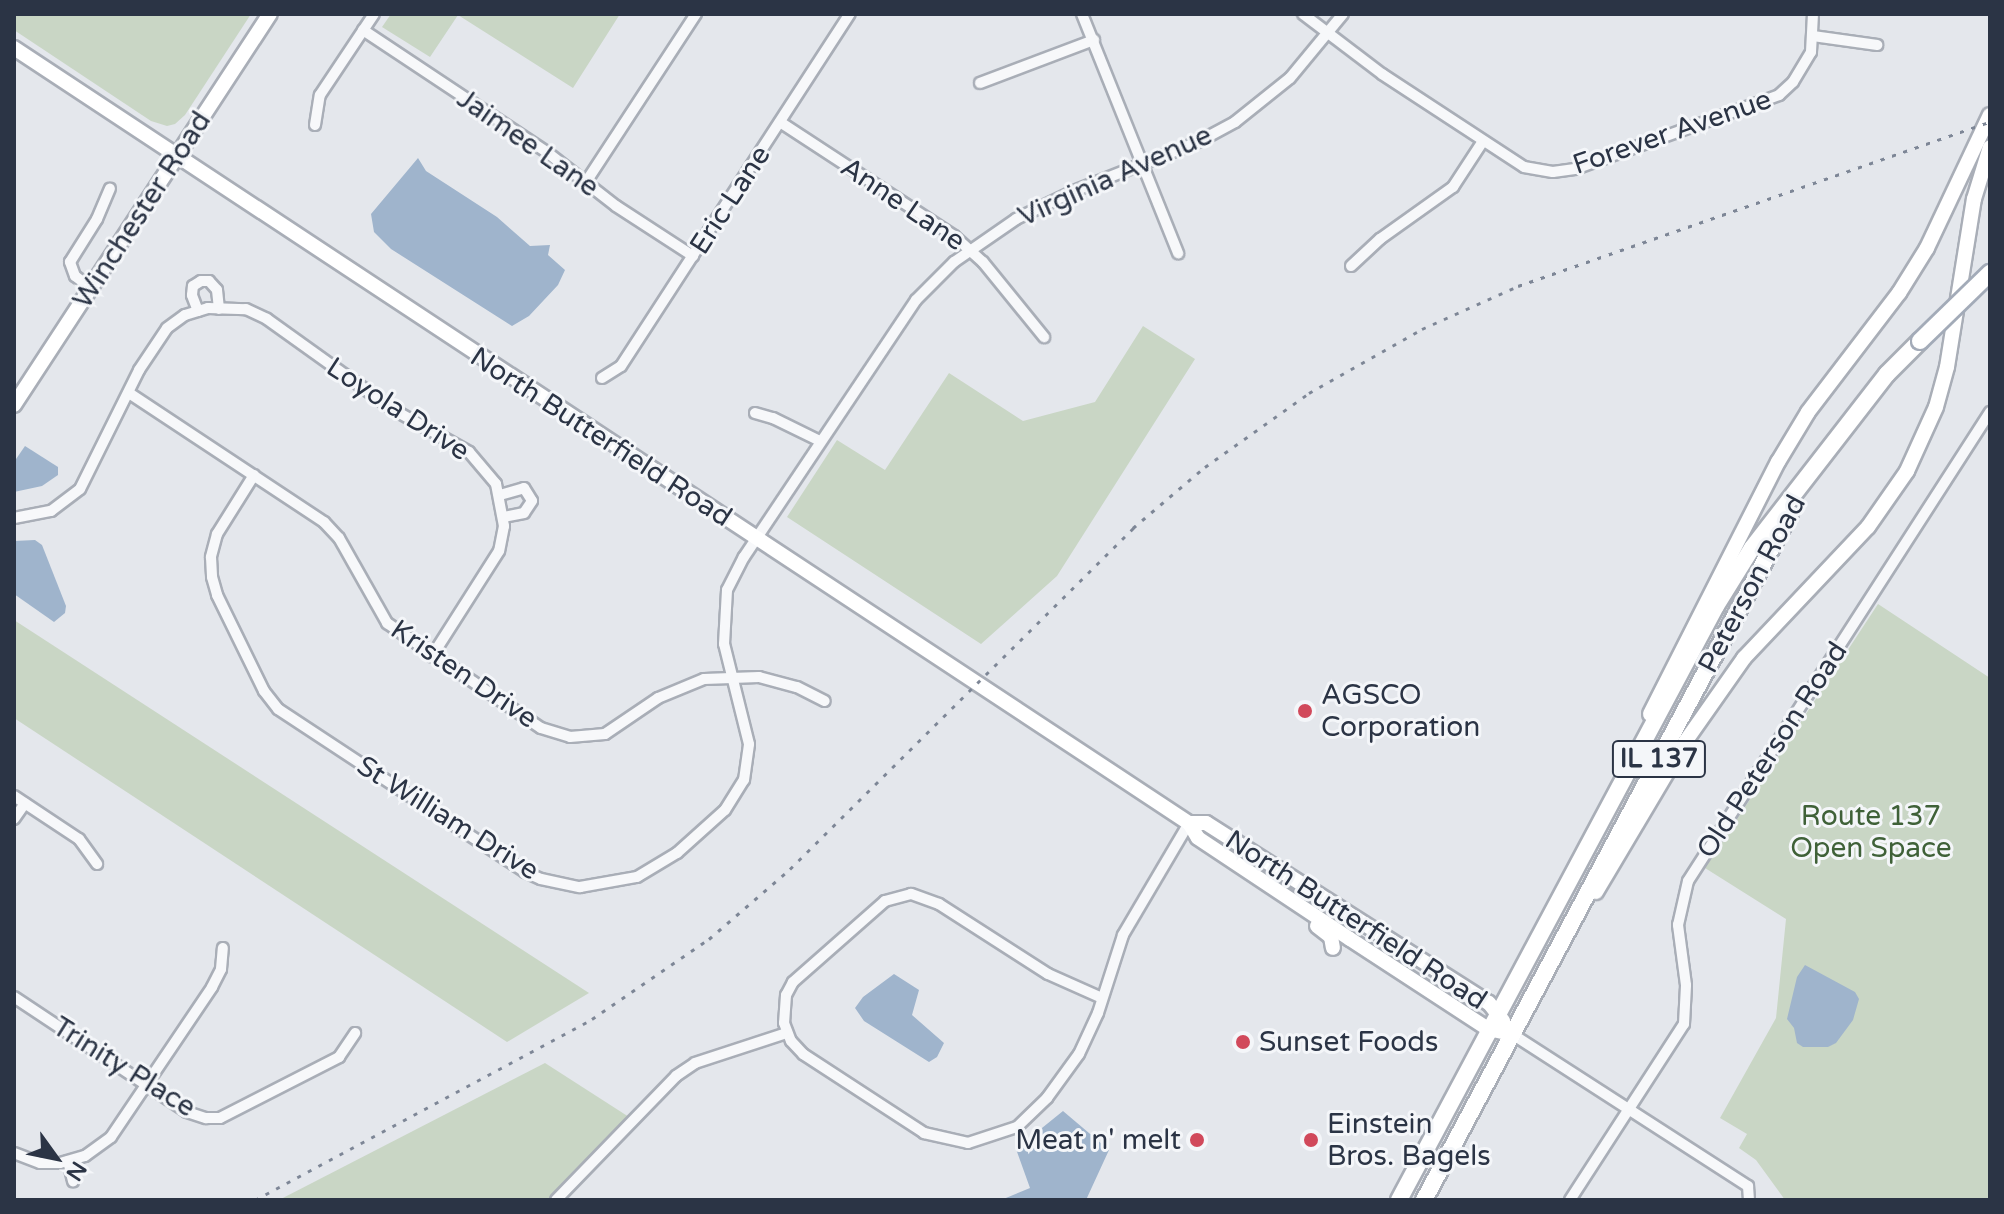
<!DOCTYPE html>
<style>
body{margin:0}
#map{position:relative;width:2004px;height:1214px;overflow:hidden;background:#e4e7ec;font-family:"Varela Round",sans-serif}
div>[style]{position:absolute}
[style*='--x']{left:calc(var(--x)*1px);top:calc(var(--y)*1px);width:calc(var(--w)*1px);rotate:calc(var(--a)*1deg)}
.green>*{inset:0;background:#c9d6c5}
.water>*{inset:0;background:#9fb4cc}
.roads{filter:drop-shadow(2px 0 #a9aeb7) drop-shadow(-2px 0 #a9aeb7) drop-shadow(0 2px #a9aeb7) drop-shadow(0 -2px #a9aeb7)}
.minor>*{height:10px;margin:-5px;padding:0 5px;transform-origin:5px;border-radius:5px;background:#f7f8fa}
.secondary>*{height:14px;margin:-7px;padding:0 7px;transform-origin:7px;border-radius:7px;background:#fff}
.primary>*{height:16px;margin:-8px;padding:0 8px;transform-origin:8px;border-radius:8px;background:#fff}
.rail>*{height:3px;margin-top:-1.5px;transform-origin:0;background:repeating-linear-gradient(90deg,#7d8696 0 4px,transparent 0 12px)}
.bridges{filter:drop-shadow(2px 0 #a3abb8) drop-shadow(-2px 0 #a3abb8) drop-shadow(0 2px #a3abb8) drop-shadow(0 -2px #a3abb8)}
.primary-bridge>*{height:16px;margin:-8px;padding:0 8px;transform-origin:8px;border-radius:8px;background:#fff}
.dots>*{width:22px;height:22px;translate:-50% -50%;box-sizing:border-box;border:4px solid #f4f6f9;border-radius:50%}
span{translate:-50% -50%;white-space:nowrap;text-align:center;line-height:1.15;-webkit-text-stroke:6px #f4f6f9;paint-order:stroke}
.shield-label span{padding:2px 6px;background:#f4f6f9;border:2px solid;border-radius:6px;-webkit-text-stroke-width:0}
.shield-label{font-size:26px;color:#2b3445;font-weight:700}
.street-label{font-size:28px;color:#2b3445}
.poi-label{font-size:28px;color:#2b3445}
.left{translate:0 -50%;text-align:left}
.right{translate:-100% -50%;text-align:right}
.park-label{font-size:28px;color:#3f6138}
.frame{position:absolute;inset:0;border:16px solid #2b3445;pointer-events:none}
.north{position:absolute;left:16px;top:1118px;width:80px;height:80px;-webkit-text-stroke:6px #f4f6f9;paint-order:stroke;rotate:123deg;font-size:22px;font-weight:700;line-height:32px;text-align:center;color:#2b3445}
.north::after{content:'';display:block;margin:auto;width:28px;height:36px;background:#2b3445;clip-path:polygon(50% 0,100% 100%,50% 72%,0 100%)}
</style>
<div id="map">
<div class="green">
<i style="clip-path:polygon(14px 14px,251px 14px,185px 115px,175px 124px,167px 126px,151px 121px,14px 30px)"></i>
<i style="clip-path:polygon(391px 14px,620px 14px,573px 88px,458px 15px,430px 57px,382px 27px)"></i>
<i style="clip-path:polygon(1143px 326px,1195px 359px,1057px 576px,981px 644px,787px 517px,837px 440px,885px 470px,949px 373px,1023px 421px,1095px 402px)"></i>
<i style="clip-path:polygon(1878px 604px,1990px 678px,1990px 1200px,1785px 1200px,1756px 1160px,1739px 1148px,1747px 1134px,1720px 1118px,1776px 1018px,1786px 919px,1705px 868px)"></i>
<i style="clip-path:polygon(14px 620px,589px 993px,507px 1042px,14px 718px)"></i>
<i style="clip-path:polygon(545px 1063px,629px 1117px,549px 1200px,279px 1200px)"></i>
</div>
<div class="water">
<i style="clip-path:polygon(418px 158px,426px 171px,497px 217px,530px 246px,550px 245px,548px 255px,565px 270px,558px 285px,529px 316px,512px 326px,391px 249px,374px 232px,371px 214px)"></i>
<i style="clip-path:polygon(25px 446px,58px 467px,58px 475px,42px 486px,14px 492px,14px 462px)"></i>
<i style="clip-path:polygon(35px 540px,42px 545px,66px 606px,65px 613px,54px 622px,14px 594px,14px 541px)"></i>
<i style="clip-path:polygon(1805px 965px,1855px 992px,1859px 999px,1853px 1020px,1836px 1043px,1828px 1047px,1803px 1047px,1797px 1043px,1794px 1028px,1787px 1019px,1797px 977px)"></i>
<i style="clip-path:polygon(894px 974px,919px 990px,912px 1015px,944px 1043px,937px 1057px,929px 1062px,864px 1021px,855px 1008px,863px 997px)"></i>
<i style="clip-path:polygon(1063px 1111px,1109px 1150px,1086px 1200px,1001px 1200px,1030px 1188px,1016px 1149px)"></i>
</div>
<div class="roads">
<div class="minor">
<i style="--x:1082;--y:14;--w:258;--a:68.1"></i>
<i style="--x:1303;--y:14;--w:99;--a:37.2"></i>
<i style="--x:1382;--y:74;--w:170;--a:33.2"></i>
<i style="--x:1524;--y:167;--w:29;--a:10"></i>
<i style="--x:1553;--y:172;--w:22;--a:-8"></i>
<i style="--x:1575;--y:169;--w:217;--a:-19.9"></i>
<i style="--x:1779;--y:95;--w:19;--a:-43"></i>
<i style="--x:1793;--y:82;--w:35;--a:-59"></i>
<i style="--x:1811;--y:52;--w:38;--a:-87"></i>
<i style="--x:363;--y:30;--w:222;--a:33.6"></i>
<i style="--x:548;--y:153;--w:86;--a:37.9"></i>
<i style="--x:616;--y:206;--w:92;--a:33"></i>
<i style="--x:1813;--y:36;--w:65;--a:8"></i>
<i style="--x:980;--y:83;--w:122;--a:-20.7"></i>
<i style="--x:780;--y:122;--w:208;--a:33.2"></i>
<i style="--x:954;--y:236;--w:39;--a:42"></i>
<i style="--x:983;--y:262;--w:97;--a:50.9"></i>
<i style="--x:315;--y:125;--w:30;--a:-81"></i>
<i style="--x:320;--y:95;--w:97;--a:-56.3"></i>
<i style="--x:586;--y:182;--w:201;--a:-56.8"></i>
<i style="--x:1351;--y:266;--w:40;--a:-43"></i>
<i style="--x:1380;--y:239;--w:90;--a:-35.5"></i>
<i style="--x:1453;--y:187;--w:55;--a:-56.9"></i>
<i style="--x:91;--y:288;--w:20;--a:-143"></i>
<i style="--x:75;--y:276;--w:15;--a:-110"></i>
<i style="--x:70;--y:262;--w:51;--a:-57.9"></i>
<i style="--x:97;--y:219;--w:33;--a:-67"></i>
<i style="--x:198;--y:311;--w:17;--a:-111"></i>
<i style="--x:192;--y:295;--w:9;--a:-84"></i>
<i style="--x:193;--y:286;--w:9;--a:-32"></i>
<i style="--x:201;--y:281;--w:8;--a:0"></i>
<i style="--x:209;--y:281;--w:12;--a:48"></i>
<i style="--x:217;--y:290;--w:19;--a:84"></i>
<i style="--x:602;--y:378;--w:22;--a:-32"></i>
<i style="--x:621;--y:366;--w:420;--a:-57"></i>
<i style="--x:129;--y:393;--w:234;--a:33.5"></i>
<i style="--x:324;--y:522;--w:22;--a:47"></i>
<i style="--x:339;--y:538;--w:98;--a:60.5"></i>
<i style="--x:387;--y:623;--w:186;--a:34.3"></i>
<i style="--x:541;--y:728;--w:30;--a:17"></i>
<i style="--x:570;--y:737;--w:35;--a:-5"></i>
<i style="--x:605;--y:734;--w:64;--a:-34.2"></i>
<i style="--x:658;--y:698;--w:50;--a:-22.4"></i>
<i style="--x:704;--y:679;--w:55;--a:-2.1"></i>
<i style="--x:759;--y:677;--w:39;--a:15"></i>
<i style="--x:797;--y:687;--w:31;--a:27"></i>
<i style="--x:755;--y:413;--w:19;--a:16"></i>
<i style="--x:773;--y:418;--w:52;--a:26.1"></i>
<i style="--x:254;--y:475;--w:70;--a:122.1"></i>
<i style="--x:217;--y:534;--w:24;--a:105"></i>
<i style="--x:211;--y:557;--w:20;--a:87"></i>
<i style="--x:212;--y:577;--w:19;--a:74"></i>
<i style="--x:217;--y:595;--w:107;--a:63.9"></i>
<i style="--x:264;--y:691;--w:23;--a:52"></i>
<i style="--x:278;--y:709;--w:296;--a:33.4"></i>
<i style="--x:525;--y:872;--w:17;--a:24"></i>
<i style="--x:541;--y:879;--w:40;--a:12"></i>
<i style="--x:580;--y:887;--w:58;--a:-10"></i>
<i style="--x:637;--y:877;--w:47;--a:-31"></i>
<i style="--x:677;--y:853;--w:64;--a:-41.9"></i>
<i style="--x:725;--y:810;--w:36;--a:-58"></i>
<i style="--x:744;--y:780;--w:36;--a:-82"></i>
<i style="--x:749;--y:744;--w:103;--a:-104"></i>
<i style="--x:724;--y:644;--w:54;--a:-86.8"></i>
<i style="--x:727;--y:590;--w:37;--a:-63"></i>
<i style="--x:744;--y:557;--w:309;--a:-56.2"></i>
<i style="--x:916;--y:300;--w:54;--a:-45"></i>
<i style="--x:954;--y:262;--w:75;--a:-34.7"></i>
<i style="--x:1016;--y:219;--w:64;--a:-25.8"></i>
<i style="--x:1074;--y:191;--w:133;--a:-21.6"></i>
<i style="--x:1198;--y:142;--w:42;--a:-28.4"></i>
<i style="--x:1235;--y:122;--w:70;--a:-38.7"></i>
<i style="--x:1290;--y:78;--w:83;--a:-50.4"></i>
<i style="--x:500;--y:495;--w:25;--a:-16"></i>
<i style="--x:524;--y:488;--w:15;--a:58"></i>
<i style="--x:532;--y:501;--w:14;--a:124"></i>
<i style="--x:524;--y:513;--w:20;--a:169"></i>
<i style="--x:14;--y:518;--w:38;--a:-11"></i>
<i style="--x:51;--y:511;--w:36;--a:-37"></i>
<i style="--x:80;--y:489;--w:133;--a:-63.6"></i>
<i style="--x:139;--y:370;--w:50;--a:-56.3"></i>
<i style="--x:167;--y:328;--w:22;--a:-36"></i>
<i style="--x:185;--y:315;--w:24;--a:-17"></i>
<i style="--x:208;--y:308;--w:38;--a:2"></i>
<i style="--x:246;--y:309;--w:23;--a:25"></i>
<i style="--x:267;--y:319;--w:156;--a:35.6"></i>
<i style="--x:394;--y:410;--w:86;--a:29.2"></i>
<i style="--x:469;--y:452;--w:42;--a:49.8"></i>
<i style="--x:496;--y:484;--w:43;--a:79.2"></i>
<i style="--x:504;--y:526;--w:25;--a:101"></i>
<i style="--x:499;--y:551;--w:125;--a:122.5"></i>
<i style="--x:14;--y:796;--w:78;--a:33.5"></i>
<i style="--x:79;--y:839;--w:31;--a:54"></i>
<i style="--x:14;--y:819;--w:19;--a:-55"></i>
<i style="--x:14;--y:997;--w:208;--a:33.6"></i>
<i style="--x:187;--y:1112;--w:20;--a:18"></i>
<i style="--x:206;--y:1118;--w:14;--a:0"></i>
<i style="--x:220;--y:1118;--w:134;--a:-27.1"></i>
<i style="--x:339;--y:1057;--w:29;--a:-56"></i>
<i style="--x:1102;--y:998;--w:59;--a:-156"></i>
<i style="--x:1048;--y:974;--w:130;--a:-147.3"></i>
<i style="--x:939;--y:904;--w:30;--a:-160"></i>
<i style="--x:911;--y:894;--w:27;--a:165"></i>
<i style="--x:885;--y:901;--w:123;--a:138.6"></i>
<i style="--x:793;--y:982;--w:15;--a:118"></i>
<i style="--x:786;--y:995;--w:28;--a:94"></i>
<i style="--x:784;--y:1023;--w:19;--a:69"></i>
<i style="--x:791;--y:1041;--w:18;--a:47"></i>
<i style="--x:803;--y:1054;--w:145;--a:33.1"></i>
<i style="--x:924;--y:1133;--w:45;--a:12.8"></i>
<i style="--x:968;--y:1143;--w:52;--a:-18.1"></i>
<i style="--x:1017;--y:1127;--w:42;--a:-44"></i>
<i style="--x:1047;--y:1098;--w:54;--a:-54"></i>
<i style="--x:1079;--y:1054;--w:45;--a:-65.1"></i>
<i style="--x:1098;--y:1013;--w:82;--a:-72.2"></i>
<i style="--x:1123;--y:935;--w:130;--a:-59.5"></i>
<i style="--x:1512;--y:1034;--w:281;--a:32.8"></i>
<i style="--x:1748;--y:1186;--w:14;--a:86"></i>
<i style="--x:14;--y:1153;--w:28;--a:21"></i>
<i style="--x:40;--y:1163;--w:20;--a:0"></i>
<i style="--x:60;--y:1163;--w:26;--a:-16"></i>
<i style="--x:85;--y:1156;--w:32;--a:-36"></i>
<i style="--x:111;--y:1137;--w:181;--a:-56"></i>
<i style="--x:212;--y:987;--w:20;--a:-63"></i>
<i style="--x:221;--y:969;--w:21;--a:-85"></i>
<i style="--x:68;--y:1161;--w:21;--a:76"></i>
<i style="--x:556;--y:1200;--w:173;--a:-45.9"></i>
<i style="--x:676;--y:1076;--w:23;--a:-34"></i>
<i style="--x:695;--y:1063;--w:97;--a:-18.1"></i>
<i style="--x:1570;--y:1200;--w:210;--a:-57.1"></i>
<i style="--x:1684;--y:1024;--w:39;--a:-87"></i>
<i style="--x:1686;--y:985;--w:61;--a:-97.6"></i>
<i style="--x:1678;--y:925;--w:45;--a:-77.2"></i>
<i style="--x:1688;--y:881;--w:558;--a:-57.22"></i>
</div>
<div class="secondary">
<i style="--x:14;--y:48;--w:1408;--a:33.41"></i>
<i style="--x:1189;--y:823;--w:17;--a:59"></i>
<i style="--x:1198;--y:838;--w:182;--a:33.6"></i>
<i style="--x:1350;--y:939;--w:165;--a:33.1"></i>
<i style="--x:1488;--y:1029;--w:25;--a:12"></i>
<i style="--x:14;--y:405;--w:467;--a:-56.8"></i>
<i style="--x:1650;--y:714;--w:283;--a:-63.1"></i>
<i style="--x:1778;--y:462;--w:58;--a:-59"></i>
<i style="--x:1808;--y:412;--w:150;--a:-52.6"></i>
<i style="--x:1899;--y:293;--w:53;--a:-58.1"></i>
<i style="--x:1927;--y:248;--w:147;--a:-64.7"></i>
<i style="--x:1189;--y:823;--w:17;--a:0"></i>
<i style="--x:1206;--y:823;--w:335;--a:32.5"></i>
<i style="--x:1489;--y:1003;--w:23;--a:52"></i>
<i style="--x:1596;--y:892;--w:174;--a:-59.3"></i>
<i style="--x:1685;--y:742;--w:103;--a:-54.9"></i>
<i style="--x:1744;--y:658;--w:180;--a:-46.6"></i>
<i style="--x:1868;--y:527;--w:68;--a:-55.1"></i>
<i style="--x:1907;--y:471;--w:70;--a:-65.6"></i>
<i style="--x:1936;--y:407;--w:41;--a:-74.6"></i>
<i style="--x:1947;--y:367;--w:170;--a:-80.9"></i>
<i style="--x:1974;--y:199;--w:54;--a:-72.9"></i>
<i style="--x:1317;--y:926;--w:18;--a:38"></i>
<i style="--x:1331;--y:937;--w:11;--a:80"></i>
</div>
<div class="primary">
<i style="--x:1399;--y:1200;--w:673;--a:-61.91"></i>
<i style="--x:1716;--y:606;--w:68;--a:-58.2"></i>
<i style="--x:1752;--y:548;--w:220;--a:-52.2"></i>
<i style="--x:1887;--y:374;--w:47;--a:-45"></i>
<i style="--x:1424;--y:1200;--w:778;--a:-61.95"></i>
</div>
</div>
<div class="rail">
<i style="--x:255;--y:1200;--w:383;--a:-28.2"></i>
<i style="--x:592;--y:1019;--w:142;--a:-34.4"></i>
<i style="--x:709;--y:939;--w:107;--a:-40.8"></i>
<i style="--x:790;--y:869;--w:484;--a:-44.8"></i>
<i style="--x:1133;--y:528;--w:94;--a:-40.3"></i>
<i style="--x:1205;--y:467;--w:128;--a:-35.4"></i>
<i style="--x:1309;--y:393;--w:130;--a:-29.5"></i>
<i style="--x:1422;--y:329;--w:105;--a:-24.1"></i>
<i style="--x:1518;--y:286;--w:500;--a:-19.2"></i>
</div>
<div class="bridges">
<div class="primary-bridge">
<i style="--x:1920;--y:341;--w:98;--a:-44.2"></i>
</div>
</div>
<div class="dots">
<i style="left:1305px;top:711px;background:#d1495b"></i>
<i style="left:1243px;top:1042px;background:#d1495b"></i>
<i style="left:1197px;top:1140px;background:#d1495b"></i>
<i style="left:1311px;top:1140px;background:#d1495b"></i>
</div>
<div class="shield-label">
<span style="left:1659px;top:759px">IL 137</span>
</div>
<div class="street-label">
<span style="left:1672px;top:132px;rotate:-19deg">Forever Avenue</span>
<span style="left:528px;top:143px;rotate:35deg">Jaimee Lane</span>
<span style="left:1115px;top:176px;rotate:-24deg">Virginia Avenue</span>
<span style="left:730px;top:200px;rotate:-57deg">Eric Lane</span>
<span style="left:903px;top:204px;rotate:34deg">Anne Lane</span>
<span style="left:142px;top:210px;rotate:-57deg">Winchester Road</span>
<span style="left:398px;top:409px;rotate:33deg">Loyola Drive</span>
<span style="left:601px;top:437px;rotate:33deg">North Butterfield Road</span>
<span style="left:1752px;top:584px;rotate:-62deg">Peterson Road</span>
<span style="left:464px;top:674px;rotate:34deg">Kristen Drive</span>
<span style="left:1772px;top:750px;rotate:-57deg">Old Peterson Road</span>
<span style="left:448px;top:818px;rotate:32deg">St William Drive</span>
<span style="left:1356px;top:920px;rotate:33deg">North Butterfield Road</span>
<span style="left:124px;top:1067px;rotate:32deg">Trinity Place</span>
</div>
<div class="poi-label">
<span class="left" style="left:1321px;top:711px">AGSCO<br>Corporation</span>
<span class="left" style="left:1259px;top:1042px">Sunset Foods</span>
<span class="left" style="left:1327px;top:1140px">Einstein<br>Bros. Bagels</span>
<span class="right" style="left:1181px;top:1140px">Meat n' melt</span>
</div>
<div class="park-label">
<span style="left:1871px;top:832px">Route 137<br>Open Space</span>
</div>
<div class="frame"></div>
<div class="north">N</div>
</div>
